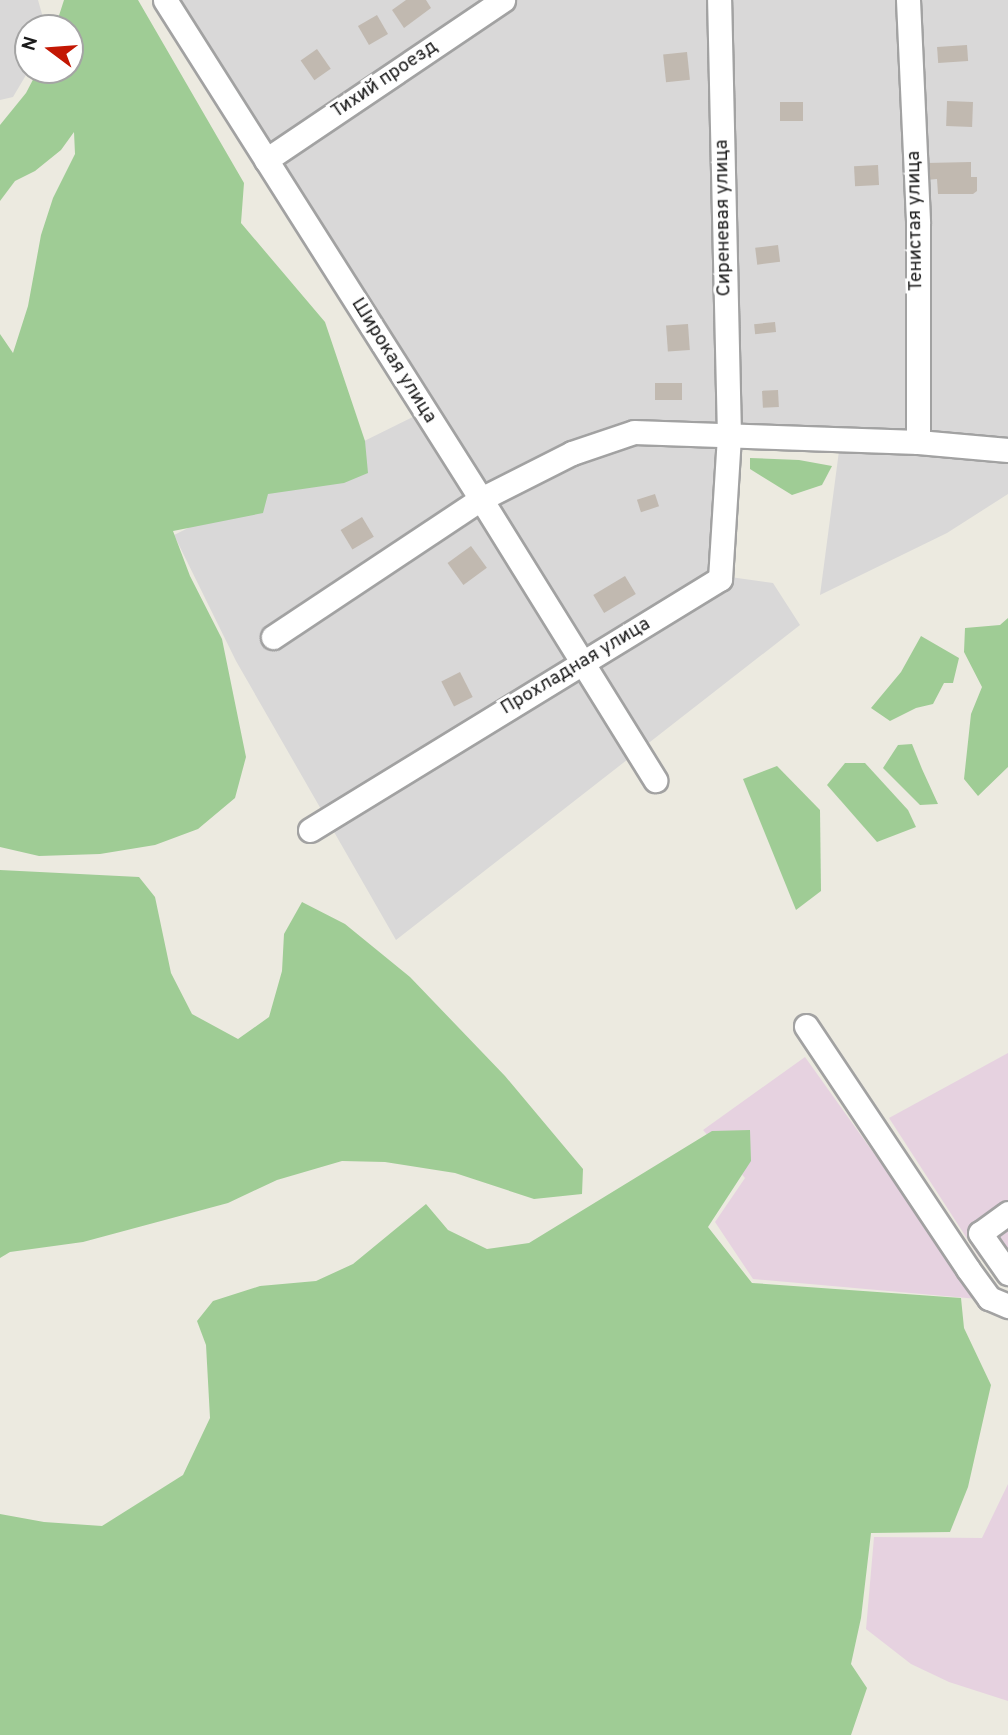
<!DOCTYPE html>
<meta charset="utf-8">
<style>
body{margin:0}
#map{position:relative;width:1008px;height:1735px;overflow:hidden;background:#eceae0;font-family:Overpass,sans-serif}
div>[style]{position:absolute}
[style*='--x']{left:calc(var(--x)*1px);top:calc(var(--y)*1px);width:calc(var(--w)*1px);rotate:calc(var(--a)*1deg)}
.residential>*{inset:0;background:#d9d8d8}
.industrial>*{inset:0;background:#e6d2e0}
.forest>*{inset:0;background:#9fcc95}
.building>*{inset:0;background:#c1b9b0;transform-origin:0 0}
.roads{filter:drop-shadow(2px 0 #a2a2a2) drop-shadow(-2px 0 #a2a2a2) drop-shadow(0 2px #a2a2a2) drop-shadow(0 -2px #a2a2a2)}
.minor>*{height:23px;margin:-11.5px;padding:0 11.5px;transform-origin:11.5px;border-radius:11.5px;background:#fff}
span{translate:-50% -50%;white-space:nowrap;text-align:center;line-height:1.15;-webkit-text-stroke:6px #fff;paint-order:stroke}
.street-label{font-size:19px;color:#1b1b1b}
.north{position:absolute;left:14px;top:14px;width:70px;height:70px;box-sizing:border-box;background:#fff;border:2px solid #a4a4a4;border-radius:50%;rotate:286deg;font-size:19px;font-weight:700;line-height:28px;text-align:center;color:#1b1b1b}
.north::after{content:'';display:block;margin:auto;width:24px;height:32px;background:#c31703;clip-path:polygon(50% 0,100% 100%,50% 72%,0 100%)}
</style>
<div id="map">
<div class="residential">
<i style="clip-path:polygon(0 0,38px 0,46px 28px,28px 28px,29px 70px,13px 97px,0 100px)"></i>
<i style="clip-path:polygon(179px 0,1008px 0,1008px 494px,947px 533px,820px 595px,839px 451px,737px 445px,730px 577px,773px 583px,800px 625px,396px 940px,236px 661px,174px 535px,433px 407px)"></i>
</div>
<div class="industrial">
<i style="clip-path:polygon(1008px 1053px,1008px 1273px,979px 1257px,889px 1118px)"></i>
<i style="clip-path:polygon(805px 1057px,978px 1299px,753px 1279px,715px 1222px,745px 1178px,703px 1130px)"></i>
<i style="clip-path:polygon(1008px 1484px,1008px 1701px,949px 1682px,911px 1664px,866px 1629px,874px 1537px,982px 1538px)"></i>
</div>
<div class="forest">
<i style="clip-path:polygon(64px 0,138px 0,244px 183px,241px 223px,325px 322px,365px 441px,368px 473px,344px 483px,268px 494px,263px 513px,173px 531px,190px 576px,222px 639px,246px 757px,235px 798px,198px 829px,155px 845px,100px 854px,39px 856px,0 847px,0 334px,13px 353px,28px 306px,41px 235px,53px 198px,75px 154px,74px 132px,61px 150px,35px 171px,15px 181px,0 201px,0 125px,26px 93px,38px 70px,70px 70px,70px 28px,55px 28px)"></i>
<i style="clip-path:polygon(750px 458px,799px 460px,832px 466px,822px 485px,792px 495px,750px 469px)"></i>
<i style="clip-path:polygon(1008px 618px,1008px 767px,978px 796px,964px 779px,971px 714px,982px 687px,964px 652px,965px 628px,1000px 625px)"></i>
<i style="clip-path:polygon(921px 636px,959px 658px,953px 683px,944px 683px,933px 704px,916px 708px,890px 721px,871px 708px,901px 672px)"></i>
<i style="clip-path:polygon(912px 744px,922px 769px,938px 804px,920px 805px,883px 768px,898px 745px)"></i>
<i style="clip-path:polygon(845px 763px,865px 763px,908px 810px,916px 827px,877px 842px,827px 785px)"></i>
<i style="clip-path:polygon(777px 766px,820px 810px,821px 891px,796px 910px,743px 779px)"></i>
<i style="clip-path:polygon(0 870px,139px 877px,155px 897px,171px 973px,192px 1014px,238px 1039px,269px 1017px,282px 971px,284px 934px,302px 902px,345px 924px,410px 977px,505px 1076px,583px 1169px,582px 1194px,534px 1199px,455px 1173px,385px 1162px,342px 1161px,277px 1180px,228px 1203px,83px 1242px,10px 1252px,0 1258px)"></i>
<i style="clip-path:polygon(750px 1130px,751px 1161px,708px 1227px,752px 1283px,961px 1298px,964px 1328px,991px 1385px,968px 1487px,950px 1532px,871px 1533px,861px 1618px,851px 1664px,867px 1688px,851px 1735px,0 1735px,0 1514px,44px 1522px,102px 1526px,183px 1475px,210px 1418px,206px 1345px,197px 1321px,213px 1301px,260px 1286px,316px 1281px,353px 1264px,426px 1204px,448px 1230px,487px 1249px,529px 1243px,712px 1131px)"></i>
</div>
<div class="building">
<i style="clip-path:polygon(406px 0,426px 0,431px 8px,404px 28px,392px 10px)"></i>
<i style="left:377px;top:15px;width:22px;height:22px;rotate:60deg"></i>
<i style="left:967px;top:45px;width:16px;height:30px;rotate:86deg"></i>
<i style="left:317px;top:49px;width:24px;height:20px;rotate:55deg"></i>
<i style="left:687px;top:52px;width:28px;height:24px;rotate:84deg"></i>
<i style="left:947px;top:101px;width:26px;height:25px;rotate:2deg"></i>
<i style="left:803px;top:102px;width:19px;height:23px;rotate:90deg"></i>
<i style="clip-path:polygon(971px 162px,971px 177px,977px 177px,977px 191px,973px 194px,938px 194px,937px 179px,926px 180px,926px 163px)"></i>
<i style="left:878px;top:165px;width:20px;height:24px;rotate:87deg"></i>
<i style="left:778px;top:245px;width:17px;height:23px;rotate:83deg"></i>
<i style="left:775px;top:322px;width:10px;height:21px;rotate:84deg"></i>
<i style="left:688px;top:324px;width:26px;height:22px;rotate:86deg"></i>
<i style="left:655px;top:383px;width:27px;height:17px"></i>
<i style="left:778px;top:390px;width:17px;height:16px;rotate:87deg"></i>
<i style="left:655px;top:494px;width:13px;height:19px;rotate:72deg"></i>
<i style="left:362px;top:517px;width:23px;height:25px;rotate:59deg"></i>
<i style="left:471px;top:546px;width:27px;height:29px;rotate:54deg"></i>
<i style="left:625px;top:576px;width:21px;height:37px;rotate:59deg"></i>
<i style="left:460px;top:672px;width:28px;height:21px;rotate:63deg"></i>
</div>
<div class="roads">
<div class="minor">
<i style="--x:165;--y:0;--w:591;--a:57.66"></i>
<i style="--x:481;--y:499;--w:102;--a:-26.8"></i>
<i style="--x:572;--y:453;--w:65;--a:-18.7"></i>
<i style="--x:634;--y:432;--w:284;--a:2"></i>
<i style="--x:918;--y:442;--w:90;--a:5.1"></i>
<i style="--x:908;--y:0;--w:223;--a:87.4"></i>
<i style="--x:918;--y:223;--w:219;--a:90"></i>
<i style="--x:266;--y:160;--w:286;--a:-34"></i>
<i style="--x:273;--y:637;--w:250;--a:-33.6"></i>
<i style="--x:481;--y:499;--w:331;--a:58.2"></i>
<i style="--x:310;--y:830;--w:481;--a:-31.5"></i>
<i style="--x:720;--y:579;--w:143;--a:-86.4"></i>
<i style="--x:729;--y:436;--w:436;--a:-91.3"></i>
<i style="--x:806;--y:1026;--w:292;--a:56.3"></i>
<i style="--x:968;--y:1269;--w:36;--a:54"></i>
<i style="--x:989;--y:1298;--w:21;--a:23"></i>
<i style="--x:1008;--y:1213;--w:34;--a:144"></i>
<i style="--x:980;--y:1233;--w:49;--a:55"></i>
</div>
</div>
<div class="street-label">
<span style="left:385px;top:80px;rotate:-34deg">Тихий проезд</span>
<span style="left:724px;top:218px;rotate:-91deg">Сиреневая улица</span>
<span style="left:916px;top:221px;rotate:-91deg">Тенистая улица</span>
<span style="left:393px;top:361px;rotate:58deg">Широкая улица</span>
<span style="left:576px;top:667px;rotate:-31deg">Прохладная улица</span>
</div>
<div class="north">N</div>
</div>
